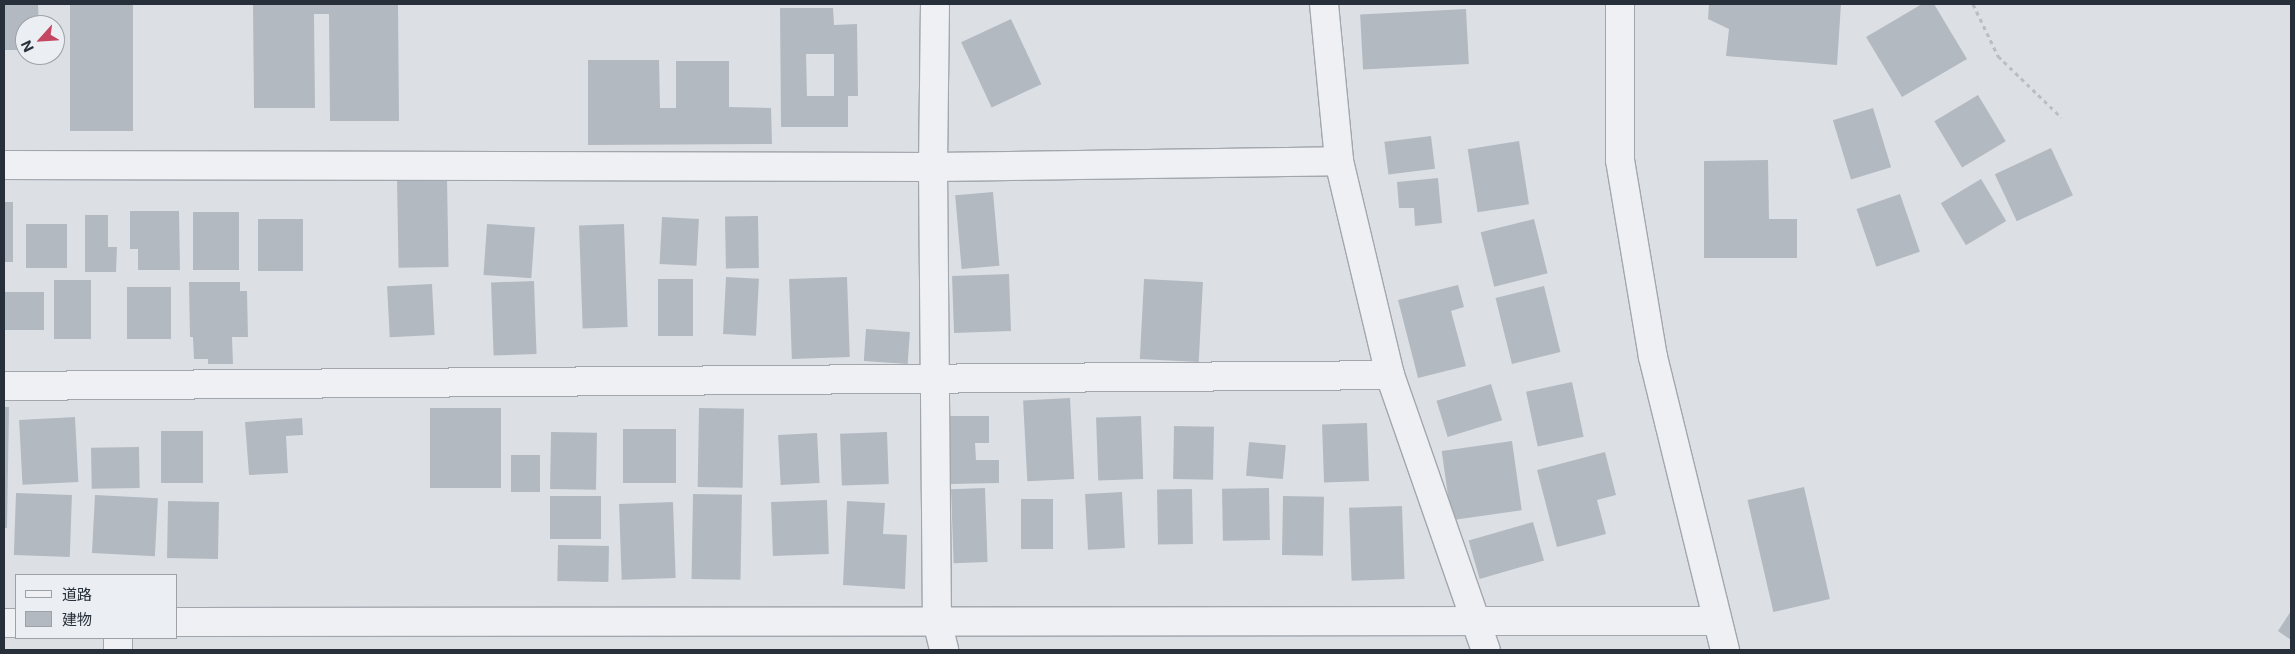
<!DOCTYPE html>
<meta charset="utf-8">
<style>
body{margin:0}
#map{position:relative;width:2295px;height:654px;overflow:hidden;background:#dce0e5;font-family:Inter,"Noto Sans JP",sans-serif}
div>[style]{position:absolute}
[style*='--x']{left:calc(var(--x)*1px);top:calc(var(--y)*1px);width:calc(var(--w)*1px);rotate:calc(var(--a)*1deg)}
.building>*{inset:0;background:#b3b9c1;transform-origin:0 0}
.path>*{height:3px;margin-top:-1.5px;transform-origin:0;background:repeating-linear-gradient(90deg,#babec4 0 4px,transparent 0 8px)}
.roads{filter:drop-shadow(1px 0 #a2a7ae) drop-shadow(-1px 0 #a2a7ae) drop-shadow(0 1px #a2a7ae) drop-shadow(0 -1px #a2a7ae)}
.minor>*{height:28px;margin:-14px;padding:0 14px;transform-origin:14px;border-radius:14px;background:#eef0f4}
span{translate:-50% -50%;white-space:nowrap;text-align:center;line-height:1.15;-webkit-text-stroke:4px #ebeff3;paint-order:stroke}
.frame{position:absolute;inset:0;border:5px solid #272f3a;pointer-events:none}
.legend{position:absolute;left:15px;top:574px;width:162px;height:65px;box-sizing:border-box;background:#ebeff3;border:1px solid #9da2a9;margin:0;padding:6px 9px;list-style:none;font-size:15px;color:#272f3a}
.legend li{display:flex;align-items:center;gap:10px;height:25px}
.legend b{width:25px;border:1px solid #9da2a9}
.north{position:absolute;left:15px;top:15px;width:50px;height:50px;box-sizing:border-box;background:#ebeff3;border:1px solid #9da2a9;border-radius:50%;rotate:244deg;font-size:14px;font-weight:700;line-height:20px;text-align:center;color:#272f3a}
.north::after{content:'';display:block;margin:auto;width:18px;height:22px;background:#c54660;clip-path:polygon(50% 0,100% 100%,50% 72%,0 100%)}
</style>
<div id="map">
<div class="building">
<i style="clip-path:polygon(4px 4px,38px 4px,39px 25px,25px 25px,25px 50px,4px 50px)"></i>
<i style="left:70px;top:4px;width:63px;height:127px"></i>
<i style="clip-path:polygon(253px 4px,398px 4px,399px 121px,330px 121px,329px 14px,314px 14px,315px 108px,254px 108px)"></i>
<i style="clip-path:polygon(1709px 4px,1841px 4px,1837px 65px,1726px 56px,1729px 29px,1708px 19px)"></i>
<i style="clip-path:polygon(1922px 4px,1934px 4px,1967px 59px,1902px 97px,1866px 37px)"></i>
<i style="clip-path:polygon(evenodd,780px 8px,833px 8px,834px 25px,857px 24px,858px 96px,848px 96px,848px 127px,781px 127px,780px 8px,806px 54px,834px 54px,834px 96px,807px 96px,806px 54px)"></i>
<i style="left:1466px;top:9px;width:55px;height:106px;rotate:87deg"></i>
<i style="left:1011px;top:19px;width:72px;height:55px;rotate:65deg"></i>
<i style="clip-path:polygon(588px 60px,659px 60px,660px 108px,676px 108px,676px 61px,729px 61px,729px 107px,771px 108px,772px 144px,588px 145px)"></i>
<i style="left:1978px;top:95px;width:54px;height:51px;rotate:59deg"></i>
<i style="left:1873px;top:108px;width:62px;height:42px;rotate:73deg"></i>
<i style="left:1431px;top:136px;width:33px;height:47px;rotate:83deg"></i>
<i style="left:1519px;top:141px;width:64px;height:52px;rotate:81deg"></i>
<i style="left:2051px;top:148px;width:52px;height:62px;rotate:65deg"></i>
<i style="clip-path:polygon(1768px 160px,1769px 219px,1797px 219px,1797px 258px,1704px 258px,1704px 161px)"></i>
<i style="left:447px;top:178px;width:89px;height:50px;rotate:89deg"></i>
<i style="clip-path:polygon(1438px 178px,1442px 223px,1415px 226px,1414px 208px,1399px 208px,1397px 182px)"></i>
<i style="left:1981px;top:179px;width:49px;height:47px;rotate:59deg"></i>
<i style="left:993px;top:192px;width:74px;height:38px;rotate:85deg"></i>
<i style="left:1900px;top:194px;width:61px;height:46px;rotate:71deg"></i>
<i style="left:13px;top:202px;width:60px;height:9px;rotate:90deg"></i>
<i style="clip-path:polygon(130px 211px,179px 211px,180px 270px,138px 270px,138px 249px,130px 249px)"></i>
<i style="left:193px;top:212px;width:46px;height:58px"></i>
<i style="clip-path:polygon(85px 215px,108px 215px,108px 247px,117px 247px,116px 272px,85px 272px)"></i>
<i style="left:758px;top:216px;width:52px;height:33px;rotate:89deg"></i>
<i style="left:662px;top:217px;width:37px;height:47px;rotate:3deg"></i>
<i style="left:258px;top:219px;width:45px;height:52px"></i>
<i style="left:1534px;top:219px;width:56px;height:55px;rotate:76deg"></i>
<i style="left:26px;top:224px;width:41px;height:44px"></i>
<i style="left:487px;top:224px;width:48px;height:51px;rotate:4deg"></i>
<i style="left:624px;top:224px;width:103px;height:45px;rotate:88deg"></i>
<i style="left:1009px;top:274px;width:57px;height:57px;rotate:88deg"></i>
<i style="left:726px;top:277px;width:33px;height:57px;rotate:3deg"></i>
<i style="left:847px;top:277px;width:80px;height:58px;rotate:88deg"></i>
<i style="left:658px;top:279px;width:35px;height:57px"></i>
<i style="left:1144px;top:279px;width:59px;height:80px;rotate:3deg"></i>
<i style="left:54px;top:280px;width:37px;height:59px"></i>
<i style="left:534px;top:281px;width:73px;height:43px;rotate:88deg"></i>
<i style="clip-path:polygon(189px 282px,240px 282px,240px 291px,247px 291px,248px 337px,232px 337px,233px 364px,208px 364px,208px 359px,194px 359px,193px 337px,190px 337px)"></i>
<i style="left:432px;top:284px;width:51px;height:45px;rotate:87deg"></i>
<i style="clip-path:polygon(1458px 285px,1464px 307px,1451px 311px,1466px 366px,1418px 378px,1398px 300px)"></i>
<i style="left:1544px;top:286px;width:68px;height:50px;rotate:76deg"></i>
<i style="left:127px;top:287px;width:44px;height:52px"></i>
<i style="left:44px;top:292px;width:38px;height:40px;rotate:90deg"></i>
<i style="left:866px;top:329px;width:44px;height:32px;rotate:4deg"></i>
<i style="left:1572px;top:382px;width:56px;height:47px;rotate:78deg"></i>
<i style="left:1491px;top:384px;width:38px;height:57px;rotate:73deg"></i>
<i style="left:1070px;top:398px;width:81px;height:47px;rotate:87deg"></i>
<i style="clip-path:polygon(4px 407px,9px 407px,7px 528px,4px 528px)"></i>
<i style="left:430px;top:408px;width:71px;height:80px"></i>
<i style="left:699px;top:408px;width:45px;height:79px;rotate:1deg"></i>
<i style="clip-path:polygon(950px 416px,989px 416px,989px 443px,975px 443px,976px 460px,999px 460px,999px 483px,951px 484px)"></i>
<i style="left:1141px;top:416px;width:63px;height:45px;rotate:88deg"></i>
<i style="left:75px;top:417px;width:65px;height:56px;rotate:87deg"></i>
<i style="clip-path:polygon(302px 418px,303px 435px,286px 436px,288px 473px,249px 475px,245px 422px)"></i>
<i style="left:1367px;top:423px;width:58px;height:45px;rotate:88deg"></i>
<i style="left:1174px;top:426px;width:40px;height:53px;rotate:1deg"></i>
<i style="left:623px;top:429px;width:53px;height:54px"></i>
<i style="left:161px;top:431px;width:42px;height:52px"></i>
<i style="left:551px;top:432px;width:46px;height:57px;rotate:1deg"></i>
<i style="left:887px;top:432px;width:52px;height:47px;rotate:88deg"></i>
<i style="left:817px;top:433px;width:50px;height:39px;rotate:87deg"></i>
<i style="left:1512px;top:441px;width:70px;height:71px;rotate:82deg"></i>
<i style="left:1249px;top:442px;width:37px;height:34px;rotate:5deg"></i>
<i style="left:139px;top:447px;width:41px;height:48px;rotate:89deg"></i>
<i style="clip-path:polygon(1605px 452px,1616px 495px,1597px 500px,1606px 534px,1557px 547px,1537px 470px)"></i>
<i style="left:511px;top:455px;width:29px;height:37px"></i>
<i style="left:1804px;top:487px;width:115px;height:58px;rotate:77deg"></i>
<i style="left:985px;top:488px;width:74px;height:34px;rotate:88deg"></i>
<i style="left:1269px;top:488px;width:52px;height:47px;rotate:89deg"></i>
<i style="left:1192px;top:489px;width:55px;height:35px;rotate:89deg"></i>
<i style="left:1122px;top:492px;width:56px;height:37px;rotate:87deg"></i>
<i style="left:16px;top:493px;width:56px;height:62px;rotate:2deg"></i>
<i style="left:693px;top:494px;width:49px;height:85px;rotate:1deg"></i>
<i style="left:95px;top:495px;width:63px;height:58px;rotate:3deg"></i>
<i style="left:550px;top:496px;width:51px;height:43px"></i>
<i style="left:1283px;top:496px;width:41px;height:59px;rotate:1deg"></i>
<i style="left:1021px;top:499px;width:32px;height:50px"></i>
<i style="left:827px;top:500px;width:54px;height:56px;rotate:88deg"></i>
<i style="left:168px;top:501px;width:51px;height:57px;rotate:1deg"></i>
<i style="clip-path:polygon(847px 501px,885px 503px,883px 534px,907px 535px,905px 589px,843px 585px)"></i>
<i style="left:673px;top:502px;width:76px;height:54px;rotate:88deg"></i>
<i style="left:1402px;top:506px;width:73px;height:53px;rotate:88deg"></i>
<i style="left:1533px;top:522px;width:40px;height:67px;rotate:74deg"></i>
<i style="left:558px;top:545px;width:51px;height:36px;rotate:1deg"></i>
<i style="clip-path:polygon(2291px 611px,2291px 640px,2278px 631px)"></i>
</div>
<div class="path">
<i style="--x:1973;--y:4;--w:58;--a:64.3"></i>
<i style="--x:1998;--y:56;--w:88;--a:44.1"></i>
</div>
<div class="roads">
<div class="minor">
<i style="--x:935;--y:4;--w:163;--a:90.7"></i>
<i style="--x:933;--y:167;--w:454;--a:89.5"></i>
<i style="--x:937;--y:621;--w:30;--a:76"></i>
<i style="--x:1324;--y:4;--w:158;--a:84.5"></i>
<i style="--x:1339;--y:161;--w:220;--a:76.6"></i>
<i style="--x:1390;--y:375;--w:291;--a:70.8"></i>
<i style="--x:1620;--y:4;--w:156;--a:90"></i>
<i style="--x:1620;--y:160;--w:200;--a:80.5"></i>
<i style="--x:1653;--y:357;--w:302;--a:76.2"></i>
<i style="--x:4;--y:165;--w:929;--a:0.12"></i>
<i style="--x:933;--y:167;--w:406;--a:-0.8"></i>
<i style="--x:4;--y:386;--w:1386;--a:-0.45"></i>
<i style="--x:176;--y:622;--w:1541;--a:-0.04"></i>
<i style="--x:4;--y:623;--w:12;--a:0"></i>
<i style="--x:118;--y:650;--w:12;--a:-90"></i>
</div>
</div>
<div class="frame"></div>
<ul class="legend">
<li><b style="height:6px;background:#eef0f4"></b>道路</li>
<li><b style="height:14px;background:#b3b9c1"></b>建物</li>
</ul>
<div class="north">N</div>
</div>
